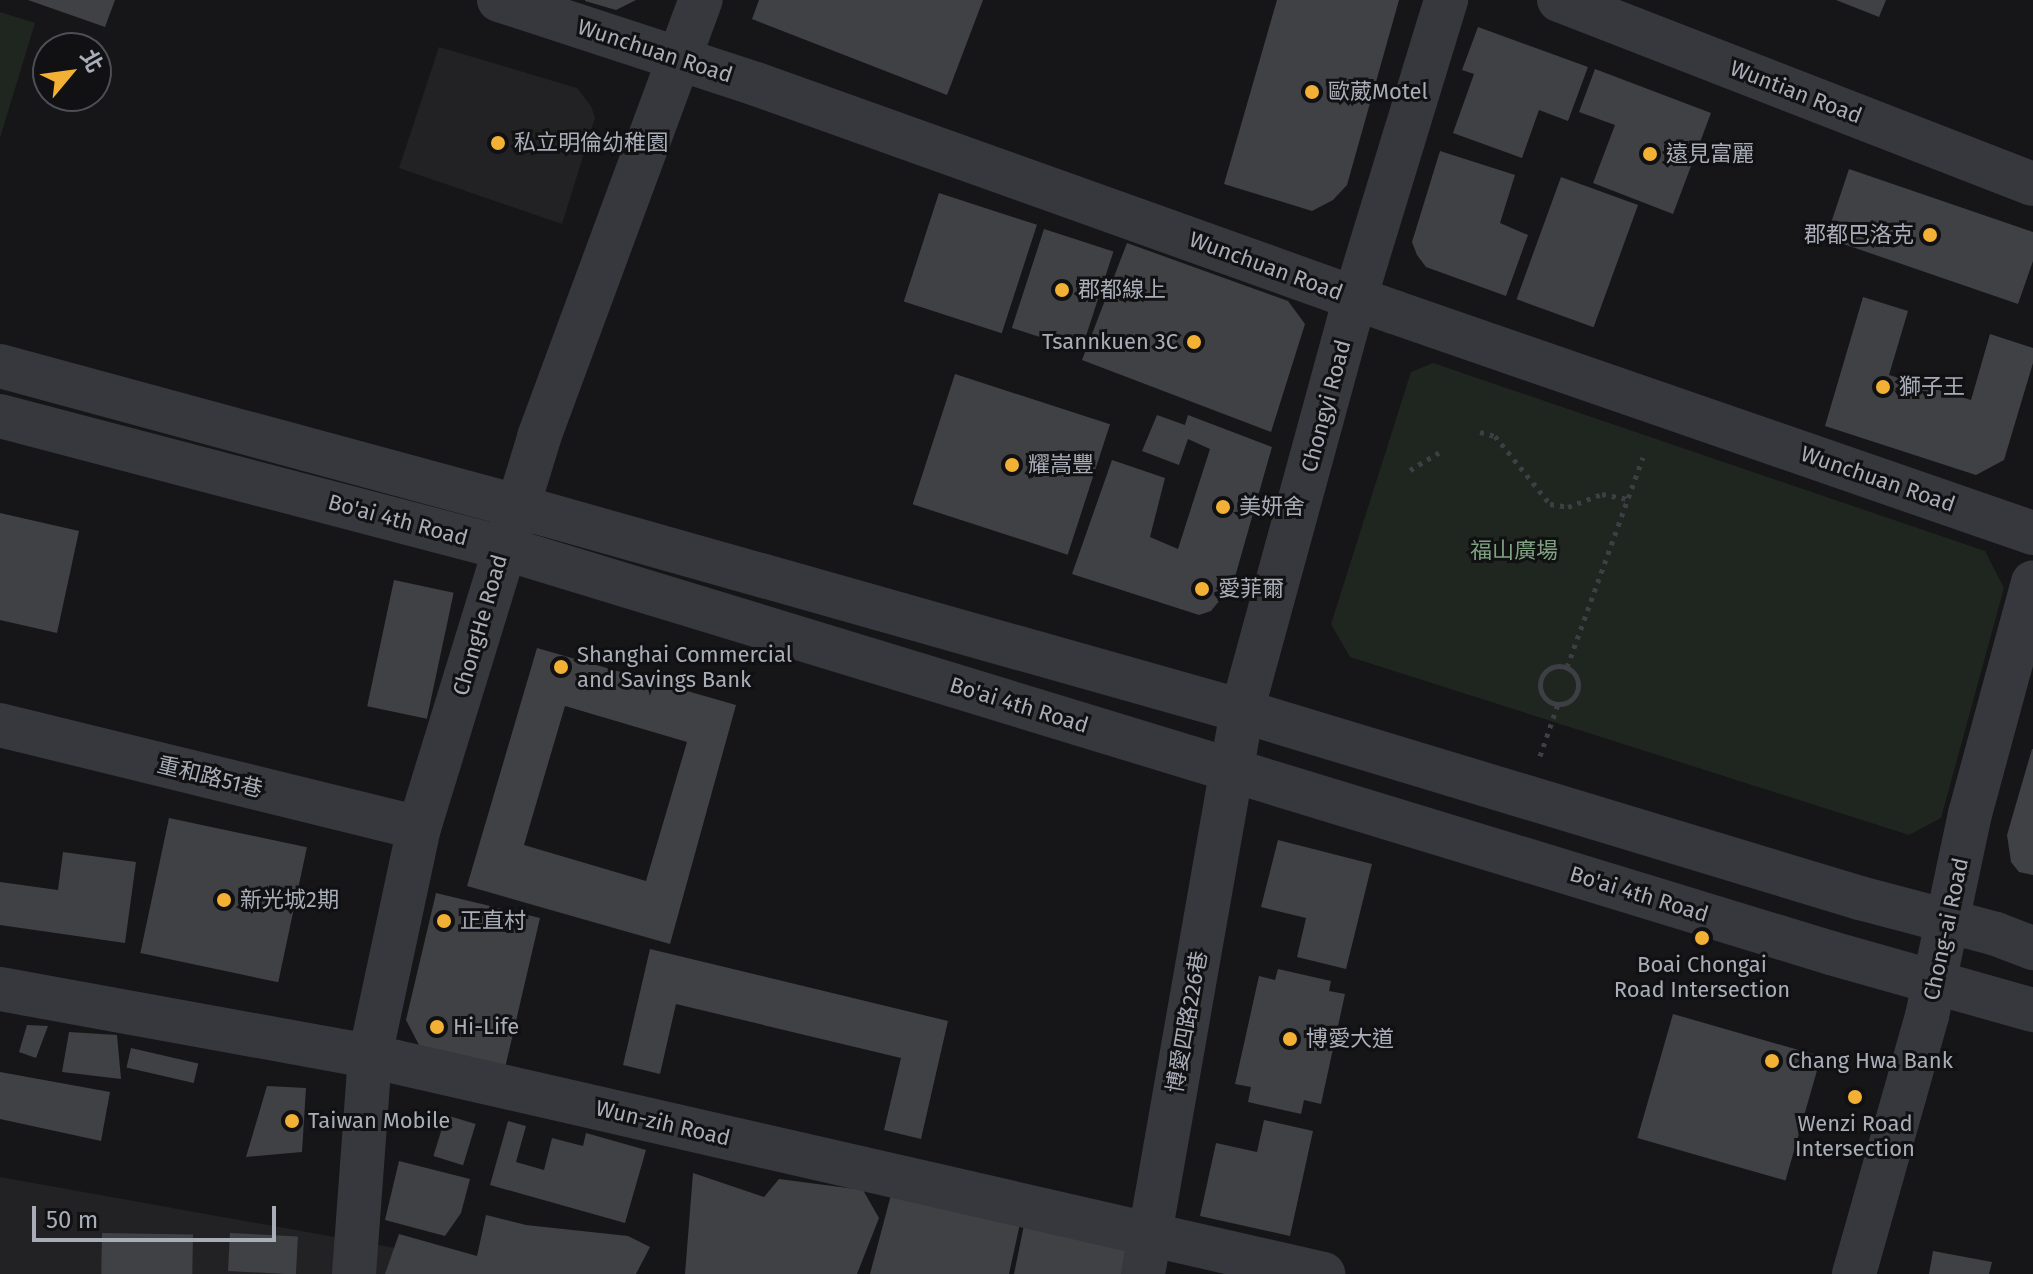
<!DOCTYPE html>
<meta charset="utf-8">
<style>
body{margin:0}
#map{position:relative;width:2033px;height:1274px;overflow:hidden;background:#161618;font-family:"Fira Sans","Noto Sans TC",sans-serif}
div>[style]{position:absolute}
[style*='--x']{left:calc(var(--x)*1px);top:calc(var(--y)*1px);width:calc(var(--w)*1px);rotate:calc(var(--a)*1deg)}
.built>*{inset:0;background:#222225}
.green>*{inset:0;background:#1e261f}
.building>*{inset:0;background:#404145;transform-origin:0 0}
.path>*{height:5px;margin-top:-2.5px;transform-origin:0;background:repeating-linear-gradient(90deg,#3d3f44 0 4px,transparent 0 10px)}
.path>.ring{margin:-2.5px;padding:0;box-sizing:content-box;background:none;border:5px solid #3d3f44;border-radius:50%}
.minor>*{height:44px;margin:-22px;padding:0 22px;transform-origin:22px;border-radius:22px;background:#37383d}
.dots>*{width:22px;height:22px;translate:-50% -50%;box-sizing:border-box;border:4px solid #111113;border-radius:50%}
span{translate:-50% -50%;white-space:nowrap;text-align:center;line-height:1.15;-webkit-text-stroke:6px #111113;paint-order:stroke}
.street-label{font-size:22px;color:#a8adb8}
.poi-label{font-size:22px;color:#a8adb8}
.left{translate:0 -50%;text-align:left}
.right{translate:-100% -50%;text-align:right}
.park-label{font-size:22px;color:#7fa381}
.north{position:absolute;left:32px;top:32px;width:80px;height:80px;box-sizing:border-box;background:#111113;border:2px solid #4d4f55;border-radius:50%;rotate:61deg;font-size:22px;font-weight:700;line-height:32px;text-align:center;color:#a8adb8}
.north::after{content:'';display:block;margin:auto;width:28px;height:36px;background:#f2b134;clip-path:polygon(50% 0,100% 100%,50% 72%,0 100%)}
.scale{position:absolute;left:32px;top:1206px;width:244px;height:36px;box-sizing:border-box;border:4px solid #a8adb8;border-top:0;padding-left:10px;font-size:24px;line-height:28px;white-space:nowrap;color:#a8adb8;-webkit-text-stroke:6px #111113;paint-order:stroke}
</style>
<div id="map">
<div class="built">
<i style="clip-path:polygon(439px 47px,577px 88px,591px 106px,595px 118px,562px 224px,399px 168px)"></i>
<i style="clip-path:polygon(0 1177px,541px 1274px,0 1274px)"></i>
</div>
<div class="green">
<i style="clip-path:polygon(0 12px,35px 23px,0 138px)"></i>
<i style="clip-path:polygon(1433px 363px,1985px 551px,2004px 588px,1941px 818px,1909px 835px,1350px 657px,1331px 624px,1411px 372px)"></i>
</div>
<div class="building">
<i style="clip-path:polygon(28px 0,115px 0,105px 27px)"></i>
<i style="clip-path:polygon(636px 0,616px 10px,585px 1px,585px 0)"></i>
<i style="clip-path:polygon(759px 0,983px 0,947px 95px,752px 19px)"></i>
<i style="clip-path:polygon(1277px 0,1399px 0,1347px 185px,1333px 200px,1312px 211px,1224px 184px)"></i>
<i style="clip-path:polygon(1836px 0,1886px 0,1879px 17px)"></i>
<i style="clip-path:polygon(1478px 27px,1588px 67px,1568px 121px,1539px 110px,1522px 158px,1453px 133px,1474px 74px,1462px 70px)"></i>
<i style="clip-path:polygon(1595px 69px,1711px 113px,1673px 214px,1593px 183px,1615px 125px,1579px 112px)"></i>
<i style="clip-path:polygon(1440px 151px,1515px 175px,1500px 223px,1528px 235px,1506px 296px,1426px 267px,1417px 255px,1412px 242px)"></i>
<i style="clip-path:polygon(1849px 169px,2033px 232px,2033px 261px,2018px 304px,1826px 238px)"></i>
<i style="left:1561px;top:177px;width:82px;height:130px;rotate:20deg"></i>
<i style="left:939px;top:193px;width:103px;height:114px;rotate:18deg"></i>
<i style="left:1044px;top:229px;width:73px;height:104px;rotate:18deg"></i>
<i style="clip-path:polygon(1127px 243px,1288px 301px,1305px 324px,1271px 432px,1082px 360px)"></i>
<i style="clip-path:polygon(1863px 297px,1908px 311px,1889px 375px,1971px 400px,1990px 334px,2033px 348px,2033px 363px,2004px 460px,1976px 475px,1825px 426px)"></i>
<i style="left:955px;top:374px;width:163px;height:137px;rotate:18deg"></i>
<i style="clip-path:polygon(1157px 415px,1185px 425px,1188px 415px,1272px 447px,1233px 584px,1211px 611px,1199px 615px,1072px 574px,1112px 460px,1165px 478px,1150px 537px,1178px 549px,1210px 449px,1188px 439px,1179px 465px,1142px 451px)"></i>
<i style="clip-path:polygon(0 513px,79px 531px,57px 633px,0 620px)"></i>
<i style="left:394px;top:580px;width:61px;height:129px;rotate:12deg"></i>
<i style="clip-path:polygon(evenodd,537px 648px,736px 705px,670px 944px,467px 886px,537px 648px,565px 706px,687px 742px,646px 881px,524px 845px,565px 706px)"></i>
<i style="clip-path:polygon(2032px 749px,2033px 749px,2033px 875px,2019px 872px,2011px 862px,2007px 835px)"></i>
<i style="left:169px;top:818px;width:141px;height:138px;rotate:12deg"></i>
<i style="clip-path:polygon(1278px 840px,1372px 864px,1346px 969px,1297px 957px,1306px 918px,1261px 907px)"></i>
<i style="clip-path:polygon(63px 852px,136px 862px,125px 943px,0 925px,0 882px,58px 890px)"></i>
<i style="clip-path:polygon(436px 893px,540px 918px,505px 1068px,420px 1047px,406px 1020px)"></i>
<i style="clip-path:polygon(650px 949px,948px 1021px,921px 1139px,884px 1130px,901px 1058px,676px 1004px,660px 1074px,623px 1065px)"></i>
<i style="clip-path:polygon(1278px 969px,1331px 981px,1329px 991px,1345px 994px,1321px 1104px,1304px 1100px,1301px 1114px,1248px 1102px,1251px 1087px,1235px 1084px,1259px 976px,1275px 980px)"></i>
<i style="left:1673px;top:1014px;width:154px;height:129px;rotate:16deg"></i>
<i style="clip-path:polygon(27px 1025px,48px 1026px,36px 1058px,19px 1052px)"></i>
<i style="clip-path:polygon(69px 1032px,117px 1035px,121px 1079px,62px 1072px)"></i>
<i style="left:131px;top:1048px;width:69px;height:20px;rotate:13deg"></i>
<i style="clip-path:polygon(0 1072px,110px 1092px,101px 1141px,0 1119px)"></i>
<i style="clip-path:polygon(267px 1086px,306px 1088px,302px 1152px,246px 1157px)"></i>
<i style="left:446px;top:1115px;width:31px;height:43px;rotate:17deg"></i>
<i style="clip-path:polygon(1264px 1120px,1313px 1131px,1290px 1236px,1200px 1216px,1216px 1143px,1257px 1152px)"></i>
<i style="clip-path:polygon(508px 1121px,526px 1126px,516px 1162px,544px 1170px,552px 1138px,583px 1146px,586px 1133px,646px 1150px,625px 1223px,490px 1185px)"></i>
<i style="clip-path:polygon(399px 1161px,470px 1179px,461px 1213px,445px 1236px,385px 1220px)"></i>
<i style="clip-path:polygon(693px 1173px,764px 1197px,779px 1179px,863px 1190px,879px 1218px,857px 1274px,685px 1274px)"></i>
<i style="clip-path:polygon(892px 1191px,1021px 1219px,1009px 1274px,870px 1274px)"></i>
<i style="clip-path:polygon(486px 1215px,526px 1225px,628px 1236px,650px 1247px,636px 1274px,385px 1274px,399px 1234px,477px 1256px)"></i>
<i style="clip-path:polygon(1025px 1220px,1134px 1244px,1127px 1274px,1014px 1274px)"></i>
<i style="left:102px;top:1233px;width:91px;height:41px;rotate:1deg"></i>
<i style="left:230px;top:1233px;width:68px;height:38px;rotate:3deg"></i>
<i style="clip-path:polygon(1933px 1251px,1992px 1262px,1989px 1274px,1929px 1274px)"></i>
</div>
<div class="path">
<i style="--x:1480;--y:432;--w:16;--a:15"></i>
<i style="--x:1495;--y:436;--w:87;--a:51"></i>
<i style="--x:1550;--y:504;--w:18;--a:9"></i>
<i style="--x:1568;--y:507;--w:36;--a:-21"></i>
<i style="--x:1602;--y:494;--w:25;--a:11"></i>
<i style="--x:1410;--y:470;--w:37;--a:-31"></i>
<i class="ring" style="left:1540px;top:666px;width:33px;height:33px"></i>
<i style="--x:1567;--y:667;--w:223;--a:-70.1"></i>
<i style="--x:1540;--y:756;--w:55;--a:-70.9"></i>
</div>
<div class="minor">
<i style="--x:499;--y:0;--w:270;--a:18.1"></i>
<i style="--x:756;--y:84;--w:678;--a:19.67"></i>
<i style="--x:1394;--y:312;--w:676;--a:19.08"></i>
<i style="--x:1559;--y:0;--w:508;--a:21.22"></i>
<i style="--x:0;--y:366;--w:535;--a:15.18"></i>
<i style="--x:516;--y:506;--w:754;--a:15.77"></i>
<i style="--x:1242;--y:711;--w:646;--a:16.84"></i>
<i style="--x:1860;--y:898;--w:141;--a:14.8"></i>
<i style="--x:1996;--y:934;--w:40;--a:21"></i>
<i style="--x:0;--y:416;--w:520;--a:14.7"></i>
<i style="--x:503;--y:548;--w:1388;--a:16.96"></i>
<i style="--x:1831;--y:953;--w:210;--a:15.8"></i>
<i style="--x:0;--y:725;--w:431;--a:13.8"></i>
<i style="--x:0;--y:989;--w:376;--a:10.3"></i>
<i style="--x:370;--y:1056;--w:978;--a:12.88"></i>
<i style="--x:354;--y:1274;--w:219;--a:-85.8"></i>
<i style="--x:370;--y:1056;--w:233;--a:-77.9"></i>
<i style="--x:419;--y:828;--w:409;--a:-72.9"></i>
<i style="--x:539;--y:437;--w:466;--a:-69.7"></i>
<i style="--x:1143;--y:1274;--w:572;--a:-80.03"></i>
<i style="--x:1242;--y:711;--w:428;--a:-74.7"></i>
<i style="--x:1355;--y:298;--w:312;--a:-73"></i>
<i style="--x:1854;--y:1274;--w:268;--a:-74.2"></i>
<i style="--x:1927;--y:1016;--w:207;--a:-78"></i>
<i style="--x:1970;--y:814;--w:240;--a:-74.8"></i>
</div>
<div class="dots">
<i style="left:1312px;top:92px;background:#f2b134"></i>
<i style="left:498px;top:143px;background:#f2b134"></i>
<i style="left:1650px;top:154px;background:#f2b134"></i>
<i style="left:1930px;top:235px;background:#f2b134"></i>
<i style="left:1062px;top:290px;background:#f2b134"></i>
<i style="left:1194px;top:342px;background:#f2b134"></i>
<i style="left:1883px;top:387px;background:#f2b134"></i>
<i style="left:1012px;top:465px;background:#f2b134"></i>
<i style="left:1223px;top:507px;background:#f2b134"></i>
<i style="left:1202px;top:589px;background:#f2b134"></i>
<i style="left:561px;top:667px;background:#f2b134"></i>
<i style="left:224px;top:900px;background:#f2b134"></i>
<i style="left:444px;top:921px;background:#f2b134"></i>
<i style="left:1702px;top:938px;background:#f2b134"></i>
<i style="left:437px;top:1027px;background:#f2b134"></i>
<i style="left:1290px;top:1039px;background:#f2b134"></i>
<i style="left:1772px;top:1061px;background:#f2b134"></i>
<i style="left:1855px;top:1097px;background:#f2b134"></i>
<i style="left:292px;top:1121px;background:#f2b134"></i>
</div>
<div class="street-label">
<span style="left:655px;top:51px;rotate:18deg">Wunchuan Road</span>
<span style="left:1796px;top:92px;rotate:21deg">Wuntian Road</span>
<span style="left:1266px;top:266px;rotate:20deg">Wunchuan Road</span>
<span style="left:1326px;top:406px;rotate:-75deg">Chongyi Road</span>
<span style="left:1878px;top:479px;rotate:19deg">Wunchuan Road</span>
<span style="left:398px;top:520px;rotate:15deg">Bo'ai 4th Road</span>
<span style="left:480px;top:625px;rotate:-74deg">ChongHe Road</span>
<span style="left:1019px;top:705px;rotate:17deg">Bo'ai 4th Road</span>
<span style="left:210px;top:777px;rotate:14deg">重和路51巷</span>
<span style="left:1639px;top:894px;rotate:17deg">Bo'ai 4th Road</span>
<span style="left:1946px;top:929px;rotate:-78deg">Chong-ai Road</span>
<span style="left:1187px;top:1022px;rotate:-80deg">博愛四路226巷</span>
<span style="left:663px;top:1123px;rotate:13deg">Wun-zih Road</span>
</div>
<div class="poi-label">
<span class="left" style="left:1328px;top:92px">歐葳Motel</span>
<span class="left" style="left:514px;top:143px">私立明倫幼稚園</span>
<span class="left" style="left:1666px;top:154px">遠見富麗</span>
<span class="right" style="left:1914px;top:235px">郡都巴洛克</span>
<span class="left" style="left:1078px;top:290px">郡都線上</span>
<span class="right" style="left:1178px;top:342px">Tsannkuen 3C</span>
<span class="left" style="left:1899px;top:387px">獅子王</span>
<span class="left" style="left:1028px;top:465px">耀嵩豐</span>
<span class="left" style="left:1239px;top:507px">美妍舍</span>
<span class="left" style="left:1218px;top:589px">愛菲爾</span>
<span class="left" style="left:577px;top:667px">Shanghai Commercial<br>and Savings Bank</span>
<span class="left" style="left:240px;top:900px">新光城2期</span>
<span class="left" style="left:460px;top:921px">正直村</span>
<span style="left:1702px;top:977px">Boai Chongai<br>Road Intersection</span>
<span class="left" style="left:453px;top:1027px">Hi-Life</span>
<span class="left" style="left:1306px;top:1039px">博愛大道</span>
<span class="left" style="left:1788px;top:1061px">Chang Hwa Bank</span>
<span class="left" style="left:308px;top:1121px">Taiwan Mobile</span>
<span style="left:1855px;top:1136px">Wenzi Road<br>Intersection</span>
</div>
<div class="park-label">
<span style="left:1514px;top:551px">福山廣場</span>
</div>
<div class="north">北</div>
<div class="scale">50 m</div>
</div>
